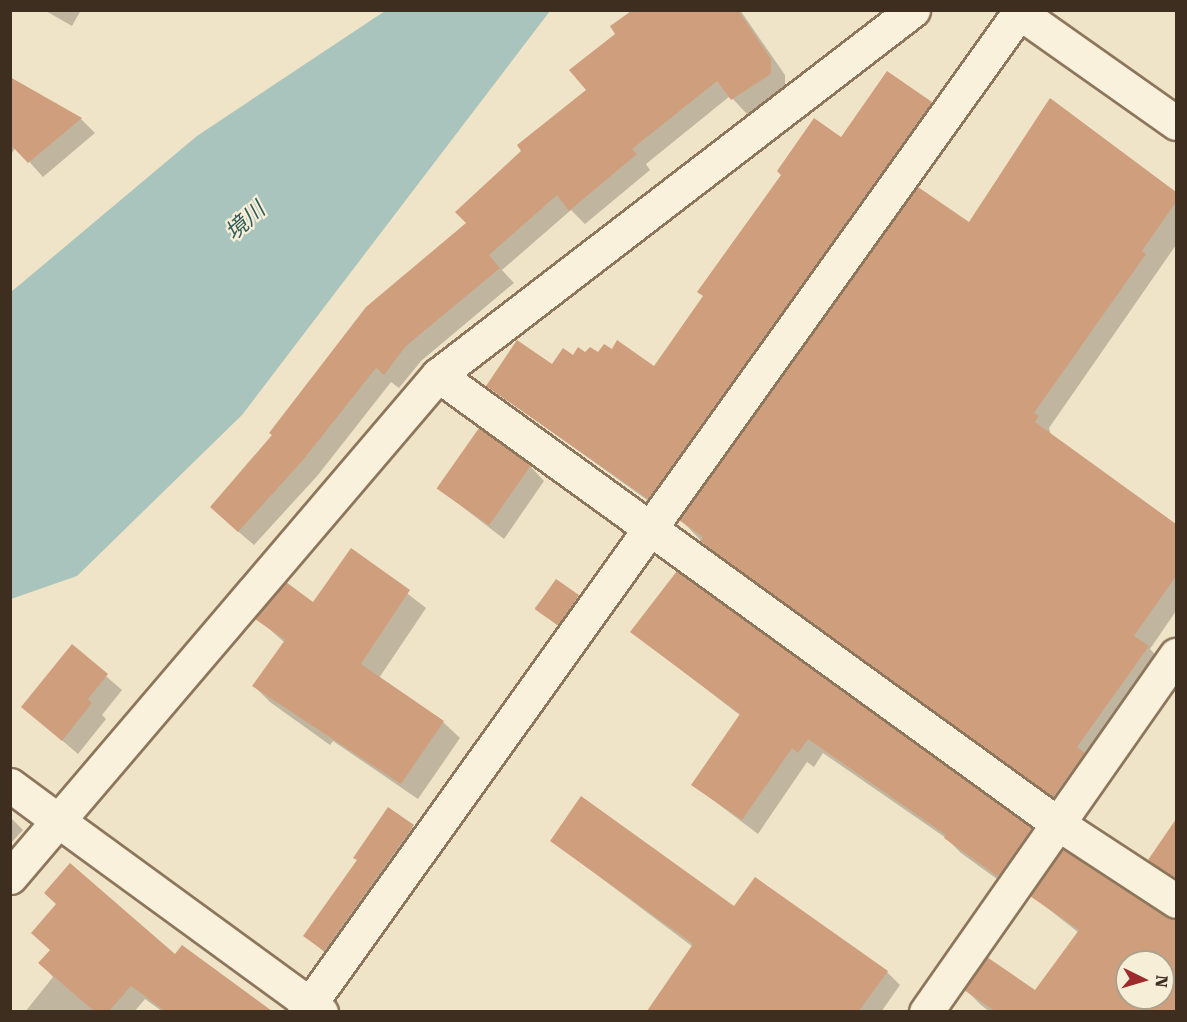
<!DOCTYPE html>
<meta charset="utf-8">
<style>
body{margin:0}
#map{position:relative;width:1187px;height:1022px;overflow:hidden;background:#f0e4c8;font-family:"Roboto Serif","Noto Sans JP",serif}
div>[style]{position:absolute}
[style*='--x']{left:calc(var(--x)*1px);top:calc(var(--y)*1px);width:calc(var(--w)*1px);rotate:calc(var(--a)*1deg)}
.water>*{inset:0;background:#a9c4bc}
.shadow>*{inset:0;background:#0003;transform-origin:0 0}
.building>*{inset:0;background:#cf9f7d;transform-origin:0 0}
.roads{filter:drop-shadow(2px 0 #8d765c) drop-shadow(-2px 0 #8d765c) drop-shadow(0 2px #8d765c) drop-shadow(0 -2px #8d765c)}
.minor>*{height:33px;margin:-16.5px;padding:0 16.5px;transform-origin:16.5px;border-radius:16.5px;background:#faf1dc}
.tertiary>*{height:33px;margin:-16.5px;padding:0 16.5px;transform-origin:16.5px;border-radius:16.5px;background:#faf1dc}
span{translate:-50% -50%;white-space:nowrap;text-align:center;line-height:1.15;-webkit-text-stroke:4.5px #f7eed8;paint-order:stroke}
.water-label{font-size:22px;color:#2f5d5a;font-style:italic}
.frame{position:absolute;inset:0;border:12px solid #3d2e20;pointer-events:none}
.north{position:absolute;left:1115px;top:950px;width:60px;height:60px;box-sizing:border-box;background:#f7eed8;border:2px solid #ada18e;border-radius:50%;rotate:95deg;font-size:16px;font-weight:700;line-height:24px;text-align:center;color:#3d2e20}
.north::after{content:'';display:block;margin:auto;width:21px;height:27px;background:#9e2a2b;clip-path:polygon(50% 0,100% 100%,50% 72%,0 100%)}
</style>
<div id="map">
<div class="water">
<i style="clip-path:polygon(385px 11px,550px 11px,242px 415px,77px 576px,11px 599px,11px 292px,197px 136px)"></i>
</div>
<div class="shadow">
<i style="clip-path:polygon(44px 10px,81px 10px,72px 26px)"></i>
<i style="clip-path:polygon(632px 10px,740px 10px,785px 75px,785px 89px,747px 114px,730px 96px,646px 164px,650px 170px,585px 224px,571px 210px,502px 270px,514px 283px,421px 361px,399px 388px,391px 382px,318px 475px,254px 545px,227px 522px,468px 223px,588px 90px,617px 34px,612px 26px)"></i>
<i style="clip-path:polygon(10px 78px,81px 119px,95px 133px,43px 177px,16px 147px,10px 156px)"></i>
<i style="clip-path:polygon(1051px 101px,1176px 193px,1176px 245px,1049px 428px,1051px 435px,1176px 526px,1176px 611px,1150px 649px,1162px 662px,1069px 811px,716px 556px,681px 520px,969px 224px)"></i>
<i style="clip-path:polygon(931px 104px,943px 116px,661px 510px,488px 386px,586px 354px,654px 368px,704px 297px,841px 139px)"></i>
<i style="clip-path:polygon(530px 466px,544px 481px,504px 539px,438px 488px)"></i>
<i style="clip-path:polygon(351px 550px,426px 608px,379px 678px,443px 722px,460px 738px,418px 799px,333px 741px,330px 745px,270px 702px,254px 686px,285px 643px,257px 618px,313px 604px)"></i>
<i style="left:556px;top:581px;width:37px;height:34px;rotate:38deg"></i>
<i style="clip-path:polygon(632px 632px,1031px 829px,1046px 844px,1012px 890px,961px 853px,946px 838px,823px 753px,814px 767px,807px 762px,758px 834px,693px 785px,741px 716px)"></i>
<i style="clip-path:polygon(72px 647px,122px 690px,102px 715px,106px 719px,78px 754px,23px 707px)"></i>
<i style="clip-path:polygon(389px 809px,428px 841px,340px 965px,305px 936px,358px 861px)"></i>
<i style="clip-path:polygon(10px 817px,23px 830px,10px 844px)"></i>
<i style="clip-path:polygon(1176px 822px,1176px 883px,1149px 860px)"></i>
<i style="clip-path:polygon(552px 841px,734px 908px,887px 972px,900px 985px,881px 1012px,649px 1012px,693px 947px)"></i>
<i style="clip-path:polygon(evenodd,1032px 896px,1176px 921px,1176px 1012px,990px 1012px,981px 1005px,966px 990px,1036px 992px,1079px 933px,1032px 896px,1127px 962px,1163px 962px,1163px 998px,1127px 998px,1127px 962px)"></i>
<i style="clip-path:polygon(182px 948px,269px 1012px,163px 1012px,145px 999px,134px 1012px,25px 1012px,53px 977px,40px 963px,175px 957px)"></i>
</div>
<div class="building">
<i style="clip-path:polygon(633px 10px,738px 10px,771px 59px,771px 74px,731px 100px,717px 81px,632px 149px,637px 154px,569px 211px,557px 195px,489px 255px,500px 268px,406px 346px,384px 375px,376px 368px,303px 460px,238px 532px,210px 507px,272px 435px,269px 433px,366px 307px,466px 223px,455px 212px,521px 151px,517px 145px,586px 90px,569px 70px,615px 34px,610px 26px)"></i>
<i style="clip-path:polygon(887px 71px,932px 102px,648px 499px,486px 386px,517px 340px,552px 364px,563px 348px,573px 355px,578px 347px,585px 352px,590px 347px,598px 352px,604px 344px,612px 349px,617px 340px,654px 366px,703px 296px,697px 292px,781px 175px,777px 171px,814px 118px,841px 137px)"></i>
<i style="clip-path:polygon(10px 77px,82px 118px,28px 163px,10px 144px)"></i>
<i style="clip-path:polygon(1050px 98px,1176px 192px,1176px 202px,1142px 251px,1146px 254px,1034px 413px,1039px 416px,1035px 422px,1176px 524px,1176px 576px,1134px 636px,1149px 646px,1077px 747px,1085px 753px,1053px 797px,700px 541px,703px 537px,679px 520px,918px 187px,969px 222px)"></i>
<i style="left:479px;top:428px;width:64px;height:74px;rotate:35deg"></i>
<i style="clip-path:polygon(351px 548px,410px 590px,361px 664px,444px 721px,401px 784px,252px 686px,285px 640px,255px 619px,286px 582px,313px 602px)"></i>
<i style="clip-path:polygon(677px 571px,1032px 828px,1000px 874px,997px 876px,944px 838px,946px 835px,808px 739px,798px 753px,792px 748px,742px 820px,691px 785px,740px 714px,630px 632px)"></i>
<i style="left:556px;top:579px;width:28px;height:37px;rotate:35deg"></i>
<i style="clip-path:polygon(72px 644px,108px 674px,88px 699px,92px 703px,62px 741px,21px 707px)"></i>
<i style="clip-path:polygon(581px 796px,734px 906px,755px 877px,888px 971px,859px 1011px,647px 1011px,693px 944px,550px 841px)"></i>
<i style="clip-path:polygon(388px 807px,414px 825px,324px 951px,303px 936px,357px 860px,353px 858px)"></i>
<i style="clip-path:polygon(1176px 819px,1176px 879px,1148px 860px)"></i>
<i style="clip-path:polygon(evenodd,1063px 849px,1166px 917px,1176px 919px,1176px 1011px,995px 1011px,964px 990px,987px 957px,1035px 990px,1079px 930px,1030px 896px,1063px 849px,1127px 962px,1163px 962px,1163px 998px,1127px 998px,1127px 962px)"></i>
<i style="clip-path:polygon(70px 863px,175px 954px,182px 945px,272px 1011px,165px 1011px,131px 986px,109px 1011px,94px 1011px,38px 963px,50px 950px,31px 933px,56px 904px,44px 893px)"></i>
</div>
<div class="roads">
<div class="minor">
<i style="--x:1016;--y:10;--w:196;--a:35.2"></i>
<i style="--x:438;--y:375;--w:764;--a:35.9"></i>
<i style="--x:1057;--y:823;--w:142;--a:33.2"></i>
<i style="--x:60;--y:822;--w:323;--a:36.1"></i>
<i style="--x:304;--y:1012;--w:1227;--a:-54.42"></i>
<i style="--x:926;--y:1012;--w:436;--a:-55"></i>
</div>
<div class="tertiary">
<i style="--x:10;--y:785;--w:62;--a:36.5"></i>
<i style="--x:10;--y:877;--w:660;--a:-49.55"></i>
<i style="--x:438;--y:375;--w:599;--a:-37.54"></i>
</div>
</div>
<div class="water-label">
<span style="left:245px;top:221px;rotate:-42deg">境川</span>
</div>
<div class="frame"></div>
<div class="north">N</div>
</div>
